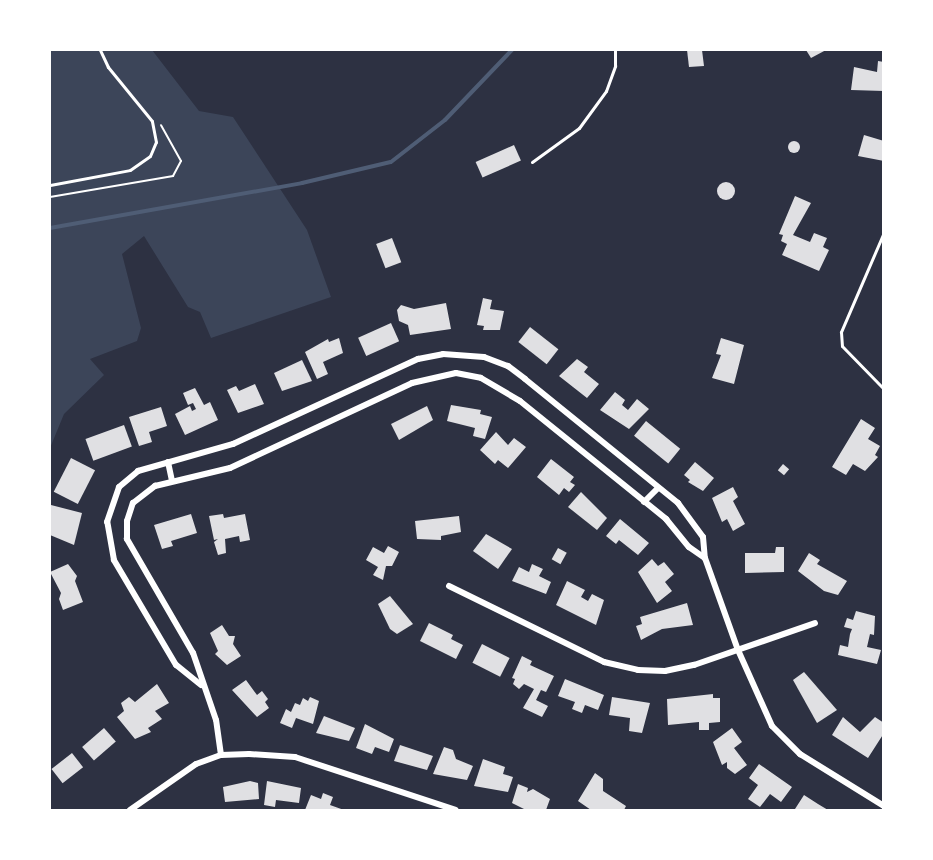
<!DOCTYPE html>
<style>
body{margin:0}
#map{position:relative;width:933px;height:860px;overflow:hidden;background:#2d3142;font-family:"Fira Sans Condensed",sans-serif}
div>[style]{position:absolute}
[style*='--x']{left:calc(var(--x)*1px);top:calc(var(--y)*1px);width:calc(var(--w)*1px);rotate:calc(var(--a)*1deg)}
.green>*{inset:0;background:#3c4559}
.stream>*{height:4px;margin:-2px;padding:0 2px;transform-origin:2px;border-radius:2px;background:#4f5d75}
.building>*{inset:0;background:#e0e0e3;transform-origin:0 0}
.round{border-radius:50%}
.path>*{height:2px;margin:-1px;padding:0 1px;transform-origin:1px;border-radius:1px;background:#fff}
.service>*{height:3px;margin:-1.5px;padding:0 1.5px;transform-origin:1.5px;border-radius:1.5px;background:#fff}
.minor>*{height:6px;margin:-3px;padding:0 3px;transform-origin:3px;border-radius:3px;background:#fff}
span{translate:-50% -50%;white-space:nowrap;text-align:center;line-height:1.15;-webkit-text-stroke:6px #fff;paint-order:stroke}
.frame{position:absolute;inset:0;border:51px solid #fff;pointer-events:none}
</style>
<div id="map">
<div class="green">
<i style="clip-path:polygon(50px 50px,152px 50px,199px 111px,233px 117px,307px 230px,331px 297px,211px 338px,200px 312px,188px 307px,144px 236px,122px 254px,141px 328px,137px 341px,90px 359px,104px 375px,64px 414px,50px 448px)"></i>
</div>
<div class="stream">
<i style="--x:50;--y:228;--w:256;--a:-10.1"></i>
<i style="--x:302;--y:183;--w:91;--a:-13.3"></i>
<i style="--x:391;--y:162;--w:68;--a:-37.9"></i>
<i style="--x:445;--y:120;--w:97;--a:-46.3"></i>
</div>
<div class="building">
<i style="clip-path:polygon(687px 50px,702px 50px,704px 66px,689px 67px)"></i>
<i style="clip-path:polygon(806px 50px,826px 50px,811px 58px)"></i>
<i style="clip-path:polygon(878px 61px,884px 62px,884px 91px,851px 90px,854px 67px,877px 72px)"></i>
<i style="clip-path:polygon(864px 135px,884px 141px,884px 161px,858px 156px)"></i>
<i class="round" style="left:788px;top:141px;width:12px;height:12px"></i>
<i style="left:514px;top:145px;width:17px;height:42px;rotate:66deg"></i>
<i class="round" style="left:717px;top:182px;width:18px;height:18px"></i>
<i style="clip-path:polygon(795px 196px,811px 203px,793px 235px,810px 242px,814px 233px,827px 238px,823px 247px,829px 250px,819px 271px,782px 255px,787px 244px,781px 241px,783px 235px,779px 234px)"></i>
<i style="left:392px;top:238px;width:26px;height:17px;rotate:69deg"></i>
<i style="clip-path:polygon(483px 298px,492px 300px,490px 309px,504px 311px,500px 330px,483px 330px,484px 326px,477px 325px)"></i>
<i style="clip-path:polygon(446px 303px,451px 329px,410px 335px,408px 325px,399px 321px,397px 310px,401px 305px,414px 309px)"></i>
<i style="left:391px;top:323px;width:20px;height:36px;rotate:66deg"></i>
<i style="left:530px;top:327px;width:36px;height:19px;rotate:38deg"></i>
<i style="clip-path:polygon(339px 338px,343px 353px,323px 362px,328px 374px,317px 379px,305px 352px,328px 339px,329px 342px)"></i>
<i style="clip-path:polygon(721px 338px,744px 345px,734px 384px,712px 378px,721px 355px,716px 354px)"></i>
<i style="clip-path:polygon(577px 359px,588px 367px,584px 372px,599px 384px,587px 398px,559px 376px)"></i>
<i style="clip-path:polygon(302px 360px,312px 381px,282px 391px,274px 373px)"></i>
<i style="clip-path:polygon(255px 384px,264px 404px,238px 413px,227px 390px,236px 386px,239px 391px)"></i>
<i style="clip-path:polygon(195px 388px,204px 405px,210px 402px,218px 420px,185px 435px,175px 414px,190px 406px,192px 411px,196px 409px,193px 403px,188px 405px,183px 393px)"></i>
<i style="clip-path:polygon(615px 392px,625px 400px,622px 405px,628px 410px,637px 399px,649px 409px,629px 429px,600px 410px)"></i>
<i style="clip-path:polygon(451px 405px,481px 410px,480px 414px,492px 417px,485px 439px,473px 436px,475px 428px,447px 421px)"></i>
<i style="clip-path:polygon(427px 406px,433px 420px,399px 440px,391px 424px)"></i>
<i style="clip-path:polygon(161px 407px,167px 426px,149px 432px,152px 442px,139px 446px,129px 417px)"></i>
<i style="clip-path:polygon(861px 419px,875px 428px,868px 439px,880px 446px,875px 455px,878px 457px,865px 471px,853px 464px,846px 475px,832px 467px)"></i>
<i style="left:646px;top:421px;width:44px;height:19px;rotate:39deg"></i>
<i style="left:124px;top:425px;width:23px;height:41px;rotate:70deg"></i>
<i style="clip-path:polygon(496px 432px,508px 445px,514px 438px,526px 447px,508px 468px,498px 460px,495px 464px,480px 450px)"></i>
<i style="left:71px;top:458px;width:27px;height:38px;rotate:27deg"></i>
<i style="clip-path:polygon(551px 459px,574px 477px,570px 482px,575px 485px,569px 492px,564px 488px,559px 495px,537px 477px)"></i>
<i style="clip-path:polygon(695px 462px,714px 478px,703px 491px,688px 482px,690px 480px,684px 475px)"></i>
<i style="left:783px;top:464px;width:8px;height:8px;rotate:40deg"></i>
<i style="clip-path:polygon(733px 487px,738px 497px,733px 501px,745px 524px,733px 531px,727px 519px,722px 522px,712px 498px)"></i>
<i style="clip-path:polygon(581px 492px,607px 518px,597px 530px,568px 507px)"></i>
<i style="clip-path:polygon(51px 505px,82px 513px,74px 545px,50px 535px)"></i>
<i style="clip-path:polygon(191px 514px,197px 533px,171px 541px,173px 546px,162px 549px,154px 525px)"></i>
<i style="clip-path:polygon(223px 514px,224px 518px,245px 514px,250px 540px,240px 542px,239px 536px,225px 539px,226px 553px,218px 555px,214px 542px,218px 539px,214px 540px,209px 516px)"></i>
<i style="clip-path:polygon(459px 516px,461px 532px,441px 536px,441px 540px,417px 539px,415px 521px)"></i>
<i style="clip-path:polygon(620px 519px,649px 543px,638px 555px,619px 540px,616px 544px,606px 536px)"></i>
<i style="clip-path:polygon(486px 534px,512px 549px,498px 569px,473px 551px)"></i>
<i style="clip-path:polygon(388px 546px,399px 552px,392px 566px,386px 566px,383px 580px,373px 575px,378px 567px,366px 560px,373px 547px,384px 553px)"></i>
<i style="clip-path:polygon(776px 547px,784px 547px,784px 572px,745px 573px,745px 553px,775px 553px)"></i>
<i style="left:558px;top:548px;width:10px;height:13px;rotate:29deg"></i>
<i style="clip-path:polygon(809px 553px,820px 560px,817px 564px,847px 581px,838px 595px,824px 591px,798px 571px)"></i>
<i style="clip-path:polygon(652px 559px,658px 566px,664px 562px,674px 574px,665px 582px,672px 591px,657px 603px,638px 572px)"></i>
<i style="clip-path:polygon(68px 564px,77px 576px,75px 581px,83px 602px,63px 610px,59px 599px,61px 593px,50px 572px)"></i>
<i style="clip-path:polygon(532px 564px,543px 569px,539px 576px,551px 582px,546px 594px,512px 581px,519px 567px,529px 572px)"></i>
<i style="clip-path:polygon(567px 581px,585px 590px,581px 597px,588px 601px,592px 594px,604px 600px,596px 625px,556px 605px)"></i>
<i style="clip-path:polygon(390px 596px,413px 624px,397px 634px,390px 629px,378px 604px)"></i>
<i style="clip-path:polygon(687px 603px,693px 625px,662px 629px,641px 640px,636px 626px,642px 624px,640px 617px)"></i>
<i style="clip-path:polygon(856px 611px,875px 616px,874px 635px,870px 634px,867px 647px,881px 650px,877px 664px,838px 655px,840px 645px,848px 647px,850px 634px,852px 629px,844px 627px,847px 618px,853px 620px)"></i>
<i style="clip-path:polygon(429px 623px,453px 635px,451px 639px,463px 645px,456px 659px,420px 641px)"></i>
<i style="clip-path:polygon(222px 625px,229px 636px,235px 636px,233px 644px,241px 656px,227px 665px,215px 654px,218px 651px,210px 633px)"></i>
<i style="left:482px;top:644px;width:31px;height:21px;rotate:27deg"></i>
<i style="clip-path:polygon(522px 656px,532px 661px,530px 665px,554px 676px,546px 692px,541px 690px,536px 700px,548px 706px,542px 717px,523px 708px,534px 689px,524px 684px,519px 689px,513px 684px,515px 679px,512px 678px)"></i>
<i style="clip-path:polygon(804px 672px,837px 710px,817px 723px,793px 680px)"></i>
<i style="clip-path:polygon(565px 679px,604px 695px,598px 710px,585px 705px,582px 713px,572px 709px,575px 702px,558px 696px)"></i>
<i style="clip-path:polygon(246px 680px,257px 695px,262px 691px,268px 699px,265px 702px,269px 708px,257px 717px,232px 690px)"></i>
<i style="clip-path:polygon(157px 684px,169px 703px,155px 711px,162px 719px,148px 728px,151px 732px,135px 739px,117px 717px,124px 711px,121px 703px,129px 697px,135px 702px)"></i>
<i style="clip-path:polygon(713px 694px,713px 698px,720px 698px,720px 722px,709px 723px,709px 730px,699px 730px,699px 722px,668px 725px,667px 699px)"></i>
<i style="clip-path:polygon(310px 697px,319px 701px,313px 724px,296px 718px,292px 728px,280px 723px,286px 709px,291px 712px,295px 703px,300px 705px,303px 698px,308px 701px)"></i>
<i style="clip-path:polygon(612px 697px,650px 703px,642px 733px,629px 731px,630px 718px,609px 715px)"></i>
<i style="clip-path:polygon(324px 716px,355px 728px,349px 741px,316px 733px)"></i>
<i style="clip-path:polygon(843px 717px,860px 732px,875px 717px,884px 723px,884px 733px,868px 758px,832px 735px)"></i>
<i style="clip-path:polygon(365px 724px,394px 739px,389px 752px,375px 747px,372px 754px,356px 748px)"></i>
<i style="left:104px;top:728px;width:18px;height:29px;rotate:49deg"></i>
<i style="clip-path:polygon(732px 728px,742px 742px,734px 748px,747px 765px,735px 774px,727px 768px,727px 762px,722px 765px,713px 742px)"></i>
<i style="clip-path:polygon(400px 745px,433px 756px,427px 770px,394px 761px)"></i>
<i style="clip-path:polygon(444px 747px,453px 750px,456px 759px,473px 766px,467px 780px,433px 774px)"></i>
<i style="left:72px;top:753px;width:18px;height:26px;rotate:52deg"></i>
<i style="clip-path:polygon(483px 759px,505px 767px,503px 774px,513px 777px,508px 792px,474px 786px)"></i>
<i style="clip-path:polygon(759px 764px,792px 787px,781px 802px,770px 794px,760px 807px,748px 799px,758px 785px,749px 778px)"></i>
<i style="clip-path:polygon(595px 773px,603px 779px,603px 791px,626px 806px,624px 810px,591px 810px,578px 801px)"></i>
<i style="clip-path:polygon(250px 781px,258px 783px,259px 799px,225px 802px,223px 787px)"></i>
<i style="clip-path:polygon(267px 781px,301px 788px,299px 803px,276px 800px,275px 807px,264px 805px)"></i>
<i style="clip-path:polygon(518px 784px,528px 788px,527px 792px,533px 789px,550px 799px,546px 810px,526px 810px,512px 803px)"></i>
<i style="clip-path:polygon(323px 793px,333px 797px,330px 805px,344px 810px,305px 810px,311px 795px,321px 799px)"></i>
<i style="clip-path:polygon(804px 795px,818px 804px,828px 810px,795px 809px)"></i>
</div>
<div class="path">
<i style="--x:50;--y:197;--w:125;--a:-9.7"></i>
<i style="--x:173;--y:176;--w:17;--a:-62"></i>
<i style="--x:181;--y:161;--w:41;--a:-119.1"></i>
</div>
<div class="service">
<i style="--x:532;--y:162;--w:58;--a:-35.9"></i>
<i style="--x:579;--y:128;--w:46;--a:-53.9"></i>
<i style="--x:606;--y:91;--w:27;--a:-70"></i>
<i style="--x:615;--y:66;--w:16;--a:-90"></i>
<i style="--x:50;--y:185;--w:81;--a:-10.6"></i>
<i style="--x:130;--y:170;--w:24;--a:-35"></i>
<i style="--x:150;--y:156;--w:15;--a:-67"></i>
<i style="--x:156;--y:142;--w:21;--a:-101"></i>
<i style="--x:152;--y:121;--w:70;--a:-129.2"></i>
<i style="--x:108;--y:67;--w:19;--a:-115"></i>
<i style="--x:884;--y:232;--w:109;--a:113.3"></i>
<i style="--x:841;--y:332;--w:14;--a:86"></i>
<i style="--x:842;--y:346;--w:60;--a:45.7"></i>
</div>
<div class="minor">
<i style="--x:168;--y:462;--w:19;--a:78"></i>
<i style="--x:644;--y:502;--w:20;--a:-45"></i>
<i style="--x:449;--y:586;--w:173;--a:26.1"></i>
<i style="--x:604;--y:662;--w:35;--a:13"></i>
<i style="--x:638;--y:670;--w:27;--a:2"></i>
<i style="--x:665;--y:671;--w:30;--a:-12"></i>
<i style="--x:694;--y:665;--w:128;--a:-19.1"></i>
<i style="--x:201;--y:685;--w:32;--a:-141"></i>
<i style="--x:176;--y:665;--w:122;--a:-120.6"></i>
<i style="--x:114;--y:560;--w:39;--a:-100"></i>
<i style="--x:107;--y:522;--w:37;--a:-71"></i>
<i style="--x:119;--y:487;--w:25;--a:-40"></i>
<i style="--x:138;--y:471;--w:99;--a:-15.9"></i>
<i style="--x:233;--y:444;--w:204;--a:-24.7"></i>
<i style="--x:418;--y:359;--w:25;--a:-11"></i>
<i style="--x:443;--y:354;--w:41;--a:4.2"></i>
<i style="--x:484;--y:357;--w:26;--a:21"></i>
<i style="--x:508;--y:366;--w:21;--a:37"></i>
<i style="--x:525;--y:379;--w:197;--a:39"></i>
<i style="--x:678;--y:503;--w:42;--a:53.7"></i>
<i style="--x:703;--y:537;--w:21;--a:85"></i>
<i style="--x:705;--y:558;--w:98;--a:70.3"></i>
<i style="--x:738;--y:650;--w:83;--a:65.9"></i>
<i style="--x:772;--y:726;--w:40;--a:45"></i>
<i style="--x:800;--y:754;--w:99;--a:31.8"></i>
<i style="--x:221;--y:755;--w:35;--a:-98"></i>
<i style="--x:216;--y:720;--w:71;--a:-108.9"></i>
<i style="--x:193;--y:653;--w:132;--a:-120.1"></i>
<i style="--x:127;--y:539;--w:18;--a:-90"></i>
<i style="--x:127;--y:521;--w:19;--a:-72"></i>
<i style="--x:133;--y:503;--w:28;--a:-38"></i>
<i style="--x:155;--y:486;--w:77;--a:-13.5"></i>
<i style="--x:230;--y:468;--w:201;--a:-25"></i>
<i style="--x:412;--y:383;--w:45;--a:-12.8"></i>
<i style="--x:456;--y:373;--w:25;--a:11"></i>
<i style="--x:481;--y:378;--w:45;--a:30.5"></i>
<i style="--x:520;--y:401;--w:188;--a:38.9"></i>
<i style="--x:666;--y:519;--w:36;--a:51"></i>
<i style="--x:689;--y:547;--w:19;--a:35"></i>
<i style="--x:130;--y:810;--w:80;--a:-34.9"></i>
<i style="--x:196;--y:764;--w:27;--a:-20"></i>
<i style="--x:221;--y:755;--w:28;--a:-2"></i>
<i style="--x:249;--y:754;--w:46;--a:3.7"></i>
<i style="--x:295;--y:757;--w:169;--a:18.2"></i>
</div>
<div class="frame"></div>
</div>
